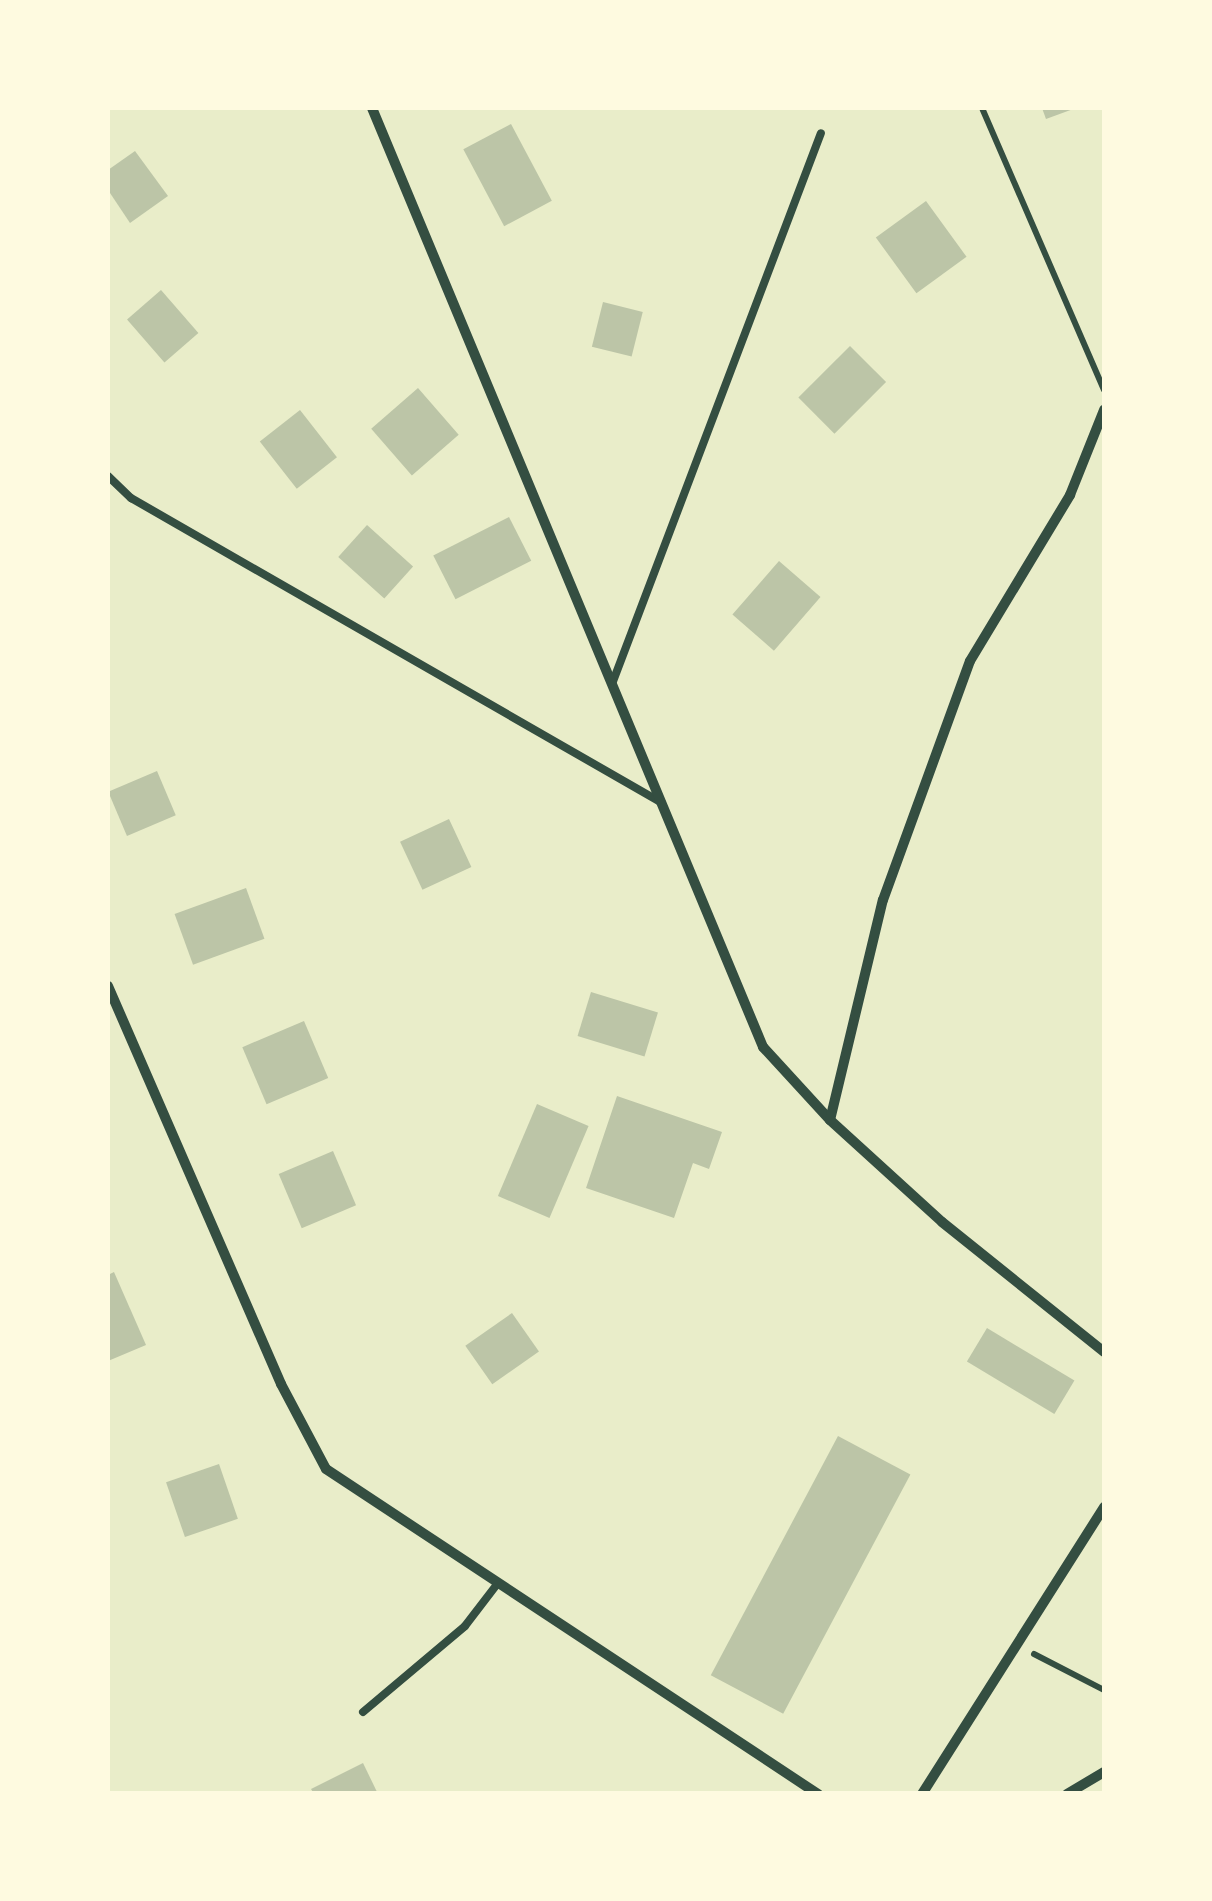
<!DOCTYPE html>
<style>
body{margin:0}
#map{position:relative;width:1212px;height:1901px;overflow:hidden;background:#e9edc9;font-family:"DM Sans",sans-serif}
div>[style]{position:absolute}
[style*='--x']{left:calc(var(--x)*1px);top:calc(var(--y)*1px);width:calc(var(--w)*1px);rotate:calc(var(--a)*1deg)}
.building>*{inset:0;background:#bcc5a7;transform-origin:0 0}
.path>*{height:6px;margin:-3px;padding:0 3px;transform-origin:3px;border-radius:3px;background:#344e41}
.service>*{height:8px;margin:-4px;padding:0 4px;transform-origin:4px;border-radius:4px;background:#344e41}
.minor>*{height:10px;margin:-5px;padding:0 5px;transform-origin:5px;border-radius:5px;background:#344e41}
span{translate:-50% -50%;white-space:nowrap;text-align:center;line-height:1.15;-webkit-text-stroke:9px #fefae0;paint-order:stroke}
.frame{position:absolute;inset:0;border:110px solid #fefae0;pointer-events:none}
</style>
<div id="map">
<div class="building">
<i style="clip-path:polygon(1042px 108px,1076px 108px,1046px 119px)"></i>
<i style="left:511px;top:124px;width:87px;height:54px;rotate:62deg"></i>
<i style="clip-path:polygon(135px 151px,168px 196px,130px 223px,108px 190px,108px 170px)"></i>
<i style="left:926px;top:201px;width:69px;height:62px;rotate:54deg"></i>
<i style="left:161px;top:290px;width:57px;height:45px;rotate:49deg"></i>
<i style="left:603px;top:302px;width:41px;height:46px;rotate:14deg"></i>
<i style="left:850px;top:346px;width:51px;height:73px;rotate:45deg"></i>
<i style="left:418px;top:388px;width:62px;height:62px;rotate:49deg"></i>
<i style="left:300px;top:410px;width:60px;height:51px;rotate:52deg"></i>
<i style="left:509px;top:517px;width:49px;height:85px;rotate:63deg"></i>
<i style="left:367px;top:525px;width:62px;height:43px;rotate:42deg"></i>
<i style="left:779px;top:561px;width:55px;height:71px;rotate:41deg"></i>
<i style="left:157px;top:771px;width:48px;height:53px;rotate:67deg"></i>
<i style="left:449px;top:819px;width:53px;height:54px;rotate:65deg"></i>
<i style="left:246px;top:888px;width:54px;height:76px;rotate:70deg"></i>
<i style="left:591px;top:992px;width:70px;height:46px;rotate:17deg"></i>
<i style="left:304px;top:1021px;width:62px;height:67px;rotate:67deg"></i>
<i style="clip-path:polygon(617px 1096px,722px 1132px,709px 1169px,693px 1163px,674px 1218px,586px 1188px)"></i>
<i style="left:537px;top:1104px;width:56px;height:100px;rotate:23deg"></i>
<i style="left:333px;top:1151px;width:59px;height:59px;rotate:67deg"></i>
<i style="clip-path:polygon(114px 1272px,146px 1345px,108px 1361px,108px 1275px)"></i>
<i style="left:512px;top:1313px;width:47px;height:57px;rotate:55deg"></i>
<i style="left:987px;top:1328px;width:102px;height:39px;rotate:31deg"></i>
<i style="left:838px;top:1436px;width:82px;height:271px;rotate:28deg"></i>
<i style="left:219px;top:1464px;width:58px;height:56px;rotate:71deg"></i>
<i style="clip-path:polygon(363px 1763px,378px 1794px,314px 1794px,311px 1789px)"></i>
</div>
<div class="path">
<i style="--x:982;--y:108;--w:307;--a:66.6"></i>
<i style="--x:1034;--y:1654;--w:79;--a:27.2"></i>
</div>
<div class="service">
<i style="--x:108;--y:476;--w:32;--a:44"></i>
<i style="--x:131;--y:498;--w:612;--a:29.87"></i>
<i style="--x:612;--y:684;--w:589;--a:-69.23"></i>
<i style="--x:363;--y:1712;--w:133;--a:-40.1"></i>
<i style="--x:465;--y:1626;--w:54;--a:-52.5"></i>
</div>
<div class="minor">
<i style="--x:372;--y:108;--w:1017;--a:67.39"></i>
<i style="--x:763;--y:1047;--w:99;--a:47.5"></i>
<i style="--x:830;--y:1120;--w:151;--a:42.3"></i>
<i style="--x:942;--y:1222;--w:208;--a:38.7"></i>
<i style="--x:108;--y:986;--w:434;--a:66.5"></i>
<i style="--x:281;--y:1384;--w:96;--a:62.1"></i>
<i style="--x:326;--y:1469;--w:590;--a:33.45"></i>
<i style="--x:830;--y:1120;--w:226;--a:-76.5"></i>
<i style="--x:883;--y:900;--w:254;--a:-70"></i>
<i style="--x:970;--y:661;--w:194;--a:-58.9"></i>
<i style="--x:1070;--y:495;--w:92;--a:-68.2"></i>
<i style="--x:922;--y:1794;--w:340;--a:-57.6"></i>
<i style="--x:1067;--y:1794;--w:43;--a:-30.7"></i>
</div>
<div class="frame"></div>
</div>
